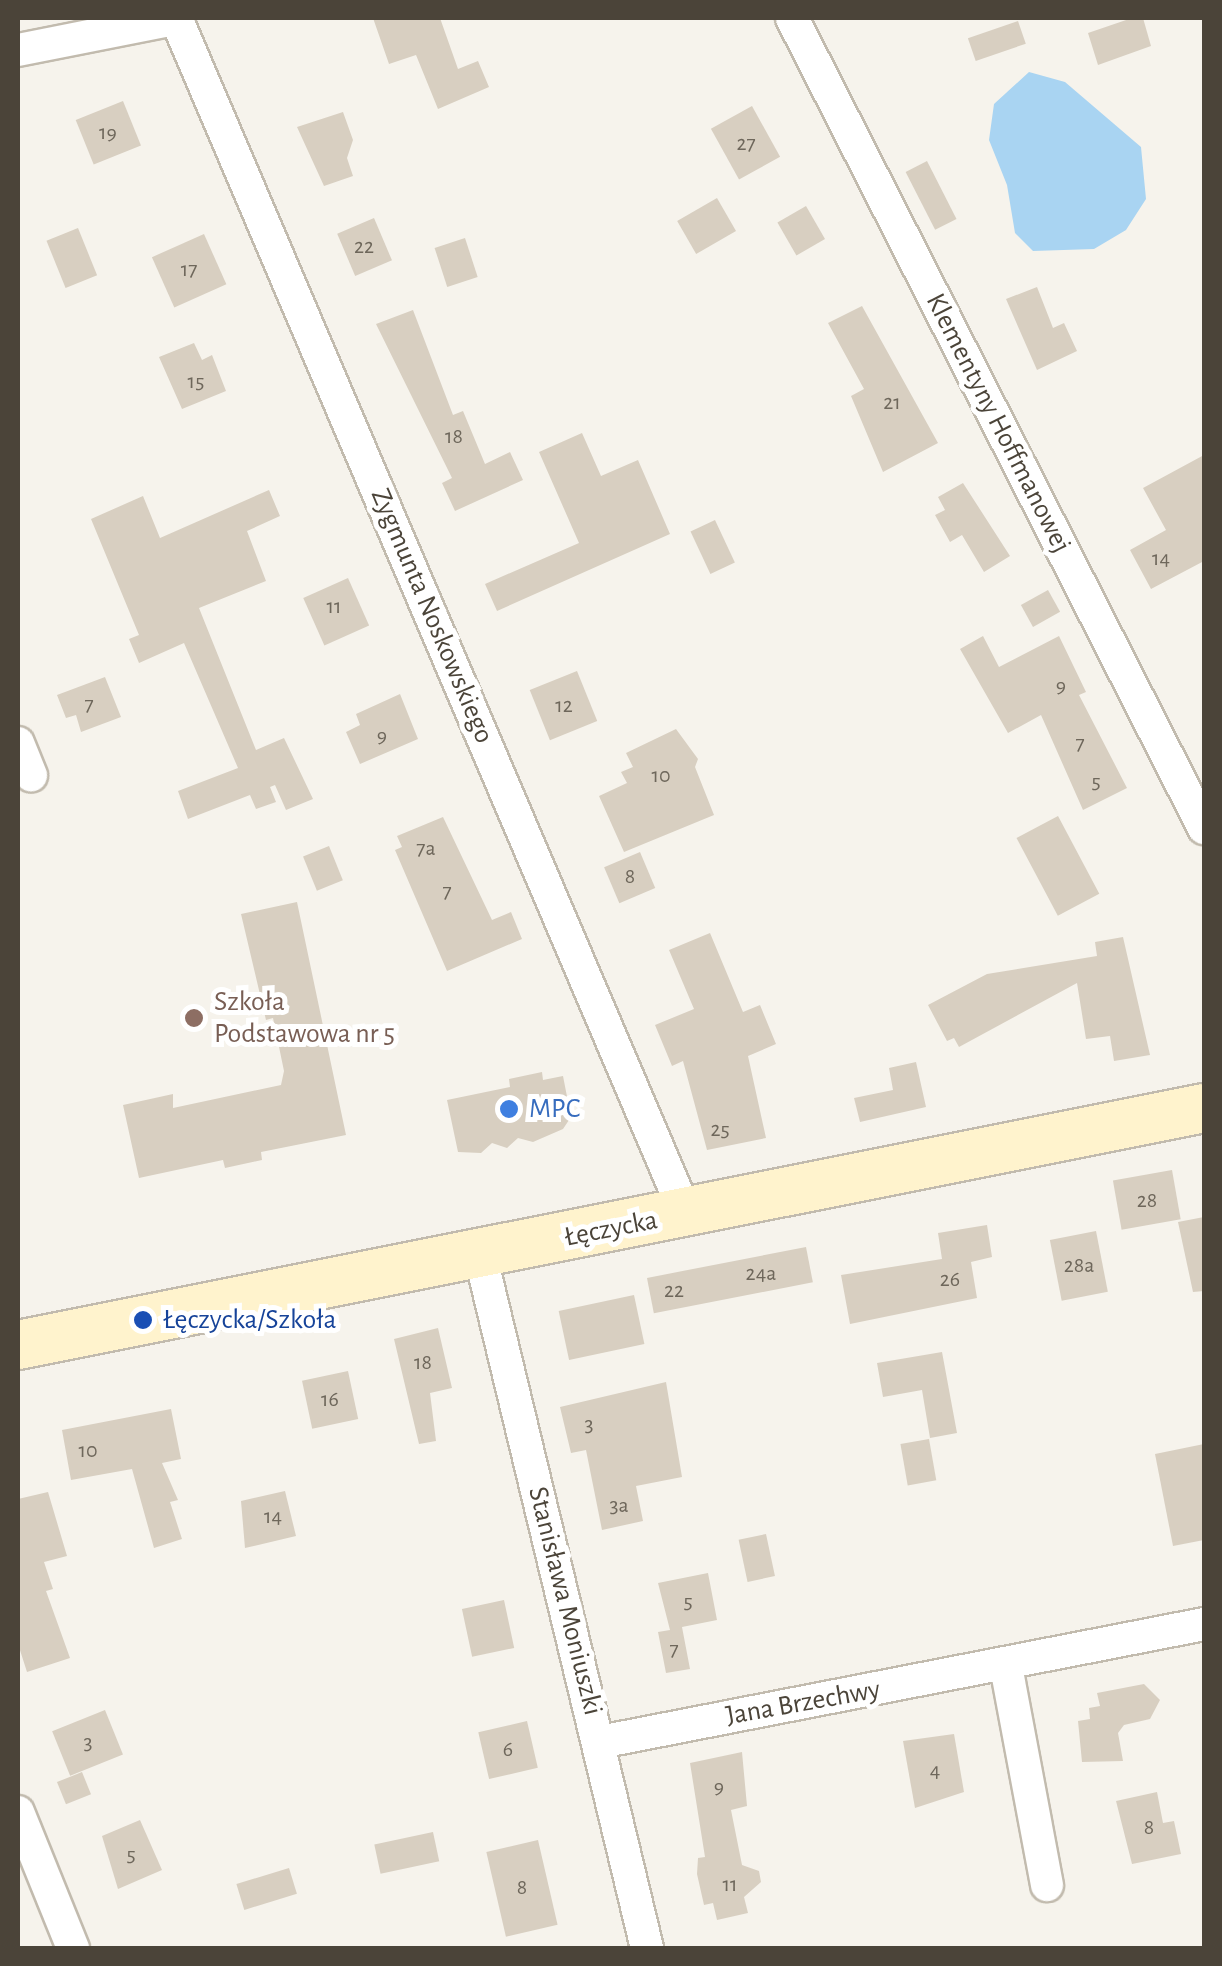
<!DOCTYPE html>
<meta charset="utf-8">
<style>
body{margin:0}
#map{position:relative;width:1222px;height:1966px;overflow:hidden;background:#f6f3ec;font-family:"Alegreya Sans",sans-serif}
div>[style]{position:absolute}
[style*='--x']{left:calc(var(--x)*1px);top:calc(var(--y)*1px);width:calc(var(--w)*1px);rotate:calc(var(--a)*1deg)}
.water>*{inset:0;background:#a9d4f2}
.building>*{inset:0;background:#d8cfc1;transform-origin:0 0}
.roads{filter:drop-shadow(2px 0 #c2bbae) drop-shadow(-2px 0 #c2bbae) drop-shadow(0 2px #c2bbae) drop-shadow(0 -2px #c2bbae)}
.street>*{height:32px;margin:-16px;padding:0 16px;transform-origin:16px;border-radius:16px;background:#fff}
.secondary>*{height:48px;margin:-24px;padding:0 24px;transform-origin:24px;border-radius:24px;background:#fff3cd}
.dots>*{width:28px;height:28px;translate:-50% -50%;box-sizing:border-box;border:5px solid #fff;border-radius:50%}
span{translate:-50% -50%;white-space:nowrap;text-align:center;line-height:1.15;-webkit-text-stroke:10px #fff;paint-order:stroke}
.number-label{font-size:22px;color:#6e675b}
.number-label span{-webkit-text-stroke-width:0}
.street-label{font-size:28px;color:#4b4439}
.education-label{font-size:28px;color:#785e54}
.left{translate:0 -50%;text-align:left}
.shop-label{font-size:28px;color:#366cbe}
.transit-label{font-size:28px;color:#164399}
.frame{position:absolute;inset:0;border:20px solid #4b4439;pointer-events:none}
</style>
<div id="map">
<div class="water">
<i style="clip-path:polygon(1029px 72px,1065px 82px,1141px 147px,1146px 199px,1126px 230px,1094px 249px,1033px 251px,1015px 233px,1007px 185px,989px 140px,994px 104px)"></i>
</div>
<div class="building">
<i style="clip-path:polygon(373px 18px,440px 18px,458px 69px,478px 61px,489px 87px,438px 109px,416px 55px,389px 64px)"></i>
<i style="clip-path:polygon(1132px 18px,1143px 18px,1151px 46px,1098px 65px,1088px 33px)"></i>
<i style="left:1018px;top:21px;width:24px;height:53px;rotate:71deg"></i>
<i style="left:123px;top:101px;width:48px;height:51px;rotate:68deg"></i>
<i style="left:752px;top:106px;width:58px;height:47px;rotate:61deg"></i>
<i style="clip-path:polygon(343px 112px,353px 140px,347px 158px,353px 176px,324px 186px,297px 127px)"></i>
<i style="left:927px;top:161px;width:65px;height:24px;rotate:63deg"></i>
<i style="left:717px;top:198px;width:38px;height:46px;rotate:60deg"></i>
<i style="left:806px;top:206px;width:38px;height:33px;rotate:60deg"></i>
<i style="left:374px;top:218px;width:46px;height:40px;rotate:67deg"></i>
<i style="left:78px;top:228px;width:51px;height:34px;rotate:68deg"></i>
<i style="left:204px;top:234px;width:55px;height:57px;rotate:66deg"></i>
<i style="left:465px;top:238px;width:41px;height:32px;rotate:72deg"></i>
<i style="clip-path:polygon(1037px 287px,1053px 328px,1064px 323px,1077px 351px,1037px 370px,1006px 299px)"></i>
<i style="clip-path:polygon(862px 306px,938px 443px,883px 472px,851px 396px,864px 389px,828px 323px)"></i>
<i style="clip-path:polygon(413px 310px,453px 415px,463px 411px,485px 464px,510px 452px,523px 480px,455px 511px,442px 483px,452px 478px,376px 324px)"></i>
<i style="clip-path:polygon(194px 343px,202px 360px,212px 355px,226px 391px,182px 409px,159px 357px)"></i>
<i style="clip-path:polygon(582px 433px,601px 476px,638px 460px,670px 534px,497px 611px,485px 584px,579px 543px,539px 452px)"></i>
<i style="clip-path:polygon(1204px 455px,1204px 561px,1151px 589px,1130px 550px,1166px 530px,1143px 488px)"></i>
<i style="clip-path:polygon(963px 483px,1010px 556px,984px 572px,962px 535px,950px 542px,935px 515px,945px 510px,938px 497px)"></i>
<i style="clip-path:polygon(269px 490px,280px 516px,247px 531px,266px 581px,199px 608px,256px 750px,284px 738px,313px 799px,286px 810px,275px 785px,270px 787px,276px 802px,256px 809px,250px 795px,188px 819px,178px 791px,238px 768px,184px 643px,139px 663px,129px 639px,139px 635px,91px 519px,143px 496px,160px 538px)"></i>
<i style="left:715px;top:520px;width:47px;height:27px;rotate:65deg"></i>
<i style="left:348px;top:578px;width:52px;height:49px;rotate:66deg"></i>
<i style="left:1048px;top:590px;width:25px;height:31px;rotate:61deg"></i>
<i style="clip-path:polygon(983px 636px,999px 667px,1059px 636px,1086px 692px,1079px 695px,1127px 788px,1083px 810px,1041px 715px,1008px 733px,960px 649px)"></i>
<i style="left:577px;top:671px;width:54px;height:51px;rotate:68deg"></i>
<i style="clip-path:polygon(105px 677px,121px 717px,81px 732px,76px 715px,66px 718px,57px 695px)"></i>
<i style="clip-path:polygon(400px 694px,418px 739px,360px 764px,346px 732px,360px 725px,356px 714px)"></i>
<i style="clip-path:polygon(676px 729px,698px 759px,695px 767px,714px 815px,624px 852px,599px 796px,627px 783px,621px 772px,633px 767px,626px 753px)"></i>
<i style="left:1058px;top:816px;width:88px;height:47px;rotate:62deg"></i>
<i style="clip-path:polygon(443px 817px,492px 920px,511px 912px,522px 939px,447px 971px,395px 850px,402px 847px,397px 836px)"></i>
<i style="left:329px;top:846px;width:37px;height:28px;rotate:68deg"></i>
<i style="left:640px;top:852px;width:39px;height:39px;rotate:67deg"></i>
<i style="clip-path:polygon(297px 902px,346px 1135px,261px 1152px,262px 1160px,225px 1168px,223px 1160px,139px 1178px,123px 1105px,173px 1094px,173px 1108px,281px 1085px,284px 1071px,273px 1018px,266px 1020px,241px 914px)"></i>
<i style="clip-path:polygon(710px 933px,743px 1012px,760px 1005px,776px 1044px,748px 1056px,766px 1138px,707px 1150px,683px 1061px,672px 1066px,655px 1025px,694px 1009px,669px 950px)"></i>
<i style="clip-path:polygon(1123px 937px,1150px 1055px,1114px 1061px,1110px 1036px,1086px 1039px,1077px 983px,959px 1047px,954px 1038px,947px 1041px,928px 1005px,987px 974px,1097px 956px,1095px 942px)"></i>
<i style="clip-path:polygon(916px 1062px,926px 1107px,860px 1122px,854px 1098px,893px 1090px,889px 1068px)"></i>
<i style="clip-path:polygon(542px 1072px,543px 1080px,563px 1076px,571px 1117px,563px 1129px,533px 1142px,518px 1138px,507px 1148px,492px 1143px,481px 1153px,458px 1152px,447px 1100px,510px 1087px,509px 1079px)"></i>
<i style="left:1172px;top:1170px;width:50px;height:60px;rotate:80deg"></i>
<i style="clip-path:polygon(1204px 1217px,1204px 1291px,1193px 1292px,1178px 1222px)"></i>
<i style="clip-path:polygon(987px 1225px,992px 1257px,971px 1262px,977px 1298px,850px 1324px,841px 1275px,942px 1259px,938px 1233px)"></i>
<i style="left:1096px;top:1231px;width:62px;height:47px;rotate:79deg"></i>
<i style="left:806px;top:1247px;width:36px;height:162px;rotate:79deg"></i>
<i style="left:634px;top:1295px;width:50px;height:77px;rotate:78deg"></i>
<i style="clip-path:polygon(438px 1328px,452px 1388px,430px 1393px,436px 1441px,419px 1444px,394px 1339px)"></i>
<i style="clip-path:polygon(942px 1352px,957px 1433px,930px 1438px,922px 1390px,883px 1397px,877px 1363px)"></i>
<i style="left:348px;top:1371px;width:49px;height:47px;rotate:78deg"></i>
<i style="clip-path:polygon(666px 1382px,682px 1477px,636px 1486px,643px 1521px,602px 1530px,586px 1450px,571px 1453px,560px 1407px)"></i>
<i style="clip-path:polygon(171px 1409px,181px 1459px,162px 1463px,178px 1500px,170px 1502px,182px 1539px,154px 1548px,132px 1469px,71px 1480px,62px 1430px)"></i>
<i style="left:929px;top:1439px;width:42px;height:29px;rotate:80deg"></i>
<i style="clip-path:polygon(1204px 1444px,1204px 1540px,1173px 1546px,1155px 1454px)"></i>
<i style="clip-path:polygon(285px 1491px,296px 1536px,245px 1548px,241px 1501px)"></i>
<i style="clip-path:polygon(48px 1492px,67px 1556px,44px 1562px,53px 1589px,46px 1591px,70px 1658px,27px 1672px,18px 1644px,18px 1499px)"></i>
<i style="left:766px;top:1534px;width:43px;height:28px;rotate:78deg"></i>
<i style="clip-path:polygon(708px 1573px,717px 1620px,682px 1627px,690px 1669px,666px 1673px,658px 1632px,670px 1630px,658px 1583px)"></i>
<i style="left:504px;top:1600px;width:49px;height:43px;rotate:78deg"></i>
<i style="clip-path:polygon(1144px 1684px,1160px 1700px,1150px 1719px,1124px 1725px,1118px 1733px,1123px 1761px,1082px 1762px,1078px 1721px,1090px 1719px,1089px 1708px,1100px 1706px,1097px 1693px)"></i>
<i style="left:105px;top:1710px;width:48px;height:57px;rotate:68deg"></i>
<i style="left:527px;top:1721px;width:48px;height:50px;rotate:77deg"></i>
<i style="clip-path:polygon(954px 1734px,964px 1792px,915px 1808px,903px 1741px)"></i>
<i style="clip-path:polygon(742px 1752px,747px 1806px,731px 1810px,742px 1865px,759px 1871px,761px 1882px,744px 1897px,748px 1913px,717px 1920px,713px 1903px,704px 1905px,697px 1874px,698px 1858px,705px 1857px,690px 1763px)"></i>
<i style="left:82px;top:1772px;width:24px;height:27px;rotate:68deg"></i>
<i style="clip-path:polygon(1157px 1792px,1163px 1823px,1174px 1821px,1181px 1854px,1132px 1864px,1116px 1801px)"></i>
<i style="clip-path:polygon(140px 1820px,162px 1870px,118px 1889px,102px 1836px)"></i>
<i style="left:433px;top:1832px;width:30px;height:60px;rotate:78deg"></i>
<i style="left:538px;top:1840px;width:87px;height:53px;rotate:77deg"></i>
<i style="left:289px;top:1868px;width:27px;height:55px;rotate:73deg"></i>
</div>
<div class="roads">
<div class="street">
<i style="--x:176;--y:18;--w:1300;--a:66.91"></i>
<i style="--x:792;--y:18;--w:909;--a:63.04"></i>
<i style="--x:18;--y:50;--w:164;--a:-11.2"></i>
<i style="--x:18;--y:743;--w:35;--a:68"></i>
<i style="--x:480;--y:1254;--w:714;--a:76.47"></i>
<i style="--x:1006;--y:1666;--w:223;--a:79.4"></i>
<i style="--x:600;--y:1742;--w:615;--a:-11.05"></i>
<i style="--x:18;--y:1812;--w:147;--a:68"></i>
</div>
<div class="secondary">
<i style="--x:18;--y:1345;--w:1209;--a:-11.3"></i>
</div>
</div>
<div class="dots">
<i style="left:194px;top:1018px;background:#8d6e63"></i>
<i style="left:509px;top:1109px;background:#3f7fe0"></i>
<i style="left:143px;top:1320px;background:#1a4fb4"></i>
</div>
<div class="number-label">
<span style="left:108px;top:133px">19</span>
<span style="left:746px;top:144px">27</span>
<span style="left:364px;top:247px">22</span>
<span style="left:189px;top:270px">17</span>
<span style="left:196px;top:382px">15</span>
<span style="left:892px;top:403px">21</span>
<span style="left:454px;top:437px">18</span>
<span style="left:1161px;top:559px">14</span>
<span style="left:334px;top:607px">11</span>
<span style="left:1061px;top:686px">9</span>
<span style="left:89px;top:705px">7</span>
<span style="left:564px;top:706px">12</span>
<span style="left:382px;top:736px">9</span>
<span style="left:1080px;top:744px">7</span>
<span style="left:661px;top:776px">10</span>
<span style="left:1096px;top:782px">5</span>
<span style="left:426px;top:849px">7a</span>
<span style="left:630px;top:877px">8</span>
<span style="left:447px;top:892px">7</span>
<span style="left:720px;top:1130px">25</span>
<span style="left:1147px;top:1201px">28</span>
<span style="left:1079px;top:1266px">28a</span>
<span style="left:761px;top:1274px">24a</span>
<span style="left:950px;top:1280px">26</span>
<span style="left:674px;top:1291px">22</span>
<span style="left:423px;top:1363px">18</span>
<span style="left:330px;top:1400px">16</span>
<span style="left:589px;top:1425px">3</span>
<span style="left:88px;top:1451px">10</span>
<span style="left:619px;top:1506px">3a</span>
<span style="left:273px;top:1517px">14</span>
<span style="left:688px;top:1602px">5</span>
<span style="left:674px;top:1650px">7</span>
<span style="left:88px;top:1743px">3</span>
<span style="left:508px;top:1750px">6</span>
<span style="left:935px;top:1771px">4</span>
<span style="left:719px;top:1787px">9</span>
<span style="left:1149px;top:1828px">8</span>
<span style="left:131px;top:1855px">5</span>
<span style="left:730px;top:1885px">11</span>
<span style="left:522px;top:1888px">8</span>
</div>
<div class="street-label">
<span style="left:998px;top:423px;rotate:63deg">Klementyny Hoffmanowej</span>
<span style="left:432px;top:616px;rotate:67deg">Zygmunta Noskowskiego</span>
<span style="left:611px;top:1229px;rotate:-11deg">Łęczycka</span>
<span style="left:565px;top:1601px;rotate:76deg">Stanisława Moniuszki</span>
<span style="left:803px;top:1703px;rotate:-10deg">Jana Brzechwy</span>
</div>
<div class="education-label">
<span class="left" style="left:214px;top:1018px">Szkoła<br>Podstawowa nr 5</span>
</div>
<div class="shop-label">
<span class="left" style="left:529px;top:1109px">MPC</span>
</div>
<div class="transit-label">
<span class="left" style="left:163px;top:1320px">Łęczycka/Szkoła</span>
</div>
<div class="frame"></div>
</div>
